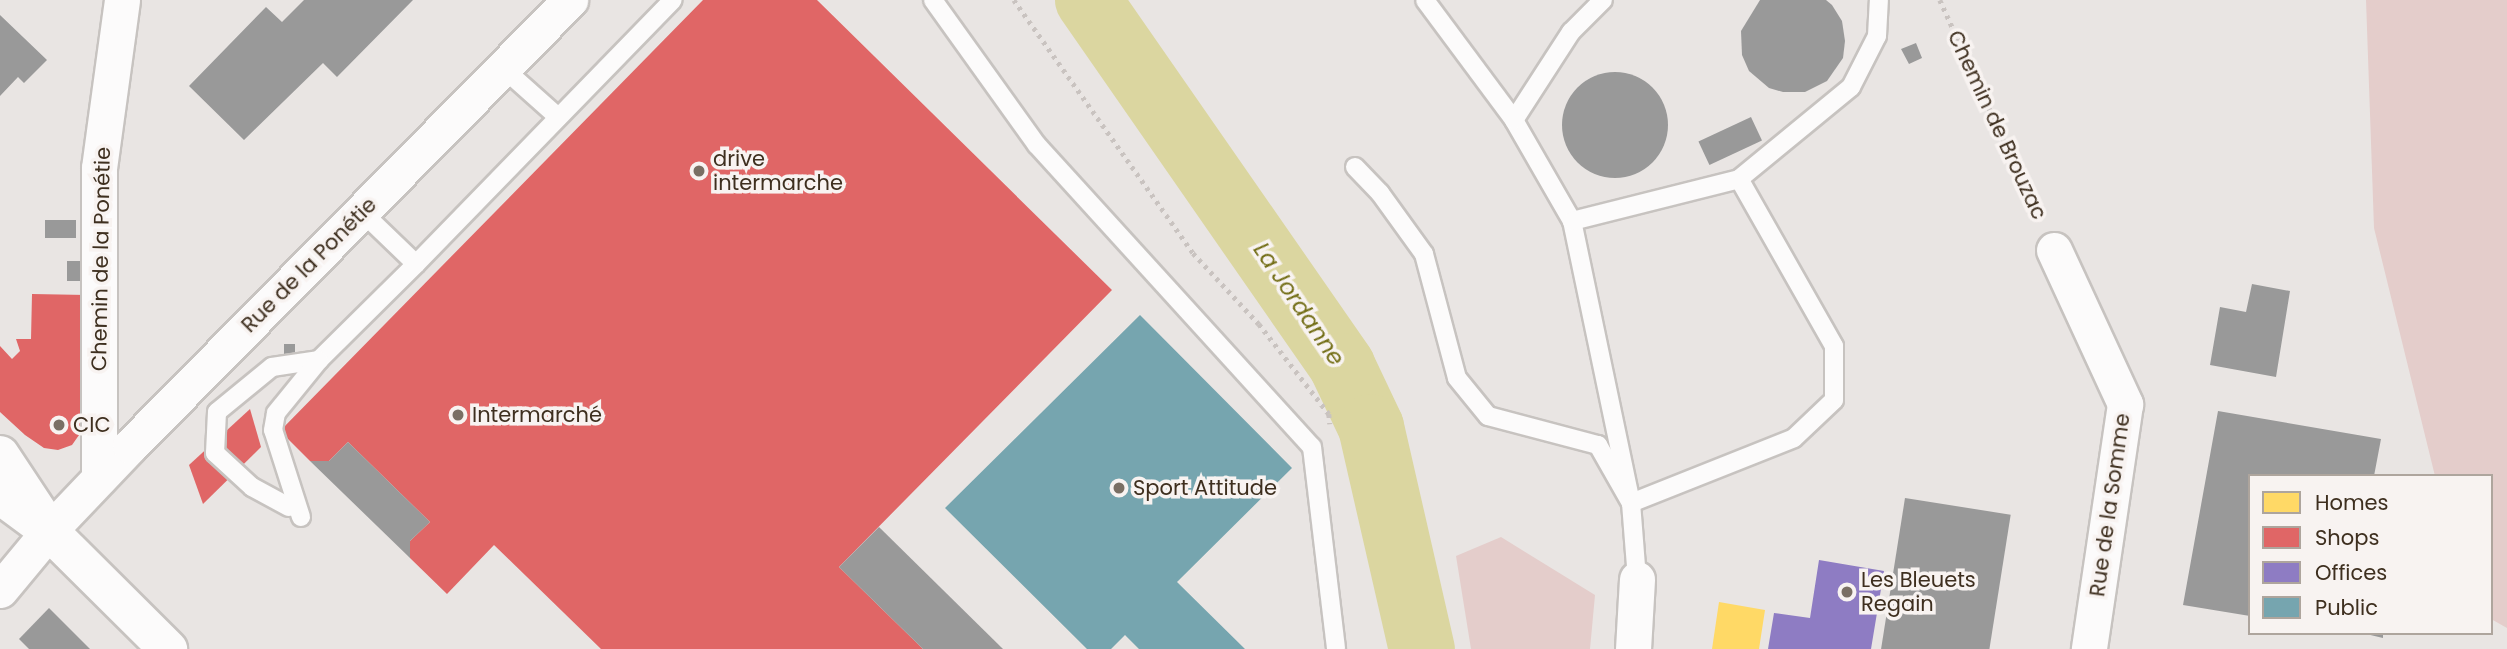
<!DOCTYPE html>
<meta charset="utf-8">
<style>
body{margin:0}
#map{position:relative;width:2507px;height:649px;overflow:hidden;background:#e9e5e3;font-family:Poppins,sans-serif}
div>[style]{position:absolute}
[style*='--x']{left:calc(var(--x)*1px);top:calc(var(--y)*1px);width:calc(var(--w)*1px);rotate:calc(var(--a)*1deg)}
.green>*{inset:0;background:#e4cdcb}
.homes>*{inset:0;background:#ffd966}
.shops>*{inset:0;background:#e06666}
.offices>*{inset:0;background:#8e7cc3}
.public>*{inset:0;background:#76a5af}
.industry>*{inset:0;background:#999;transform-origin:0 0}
.round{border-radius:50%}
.river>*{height:66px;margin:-33px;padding:0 33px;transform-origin:33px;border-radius:33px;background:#dbd6a0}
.path>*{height:4.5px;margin-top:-2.25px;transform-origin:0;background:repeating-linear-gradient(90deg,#c9c3c0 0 3.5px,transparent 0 8.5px)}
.roads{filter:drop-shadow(2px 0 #c7c3c0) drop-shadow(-2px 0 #c7c3c0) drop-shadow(0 2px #c7c3c0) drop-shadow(0 -2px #c7c3c0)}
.service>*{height:18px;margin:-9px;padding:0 9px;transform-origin:9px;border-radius:9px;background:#fcfbfb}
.minor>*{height:35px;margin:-17.5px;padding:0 17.5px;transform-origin:17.5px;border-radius:17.5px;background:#fcfbfb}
.tertiary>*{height:38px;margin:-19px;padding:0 19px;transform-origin:19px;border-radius:19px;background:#fcfbfb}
.dots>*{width:19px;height:19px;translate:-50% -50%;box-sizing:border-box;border:4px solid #f8f3f1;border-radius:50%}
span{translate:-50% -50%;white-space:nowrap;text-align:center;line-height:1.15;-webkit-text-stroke:7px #f8f3f1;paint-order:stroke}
.street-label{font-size:21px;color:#3e2f1f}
.poi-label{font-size:21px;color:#3e2f1f}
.left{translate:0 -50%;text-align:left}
.water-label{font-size:23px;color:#736e16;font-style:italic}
.legend{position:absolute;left:2248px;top:474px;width:245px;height:161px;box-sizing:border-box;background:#f8f3f1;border:2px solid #aea59d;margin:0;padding:9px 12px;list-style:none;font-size:21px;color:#3e2f1f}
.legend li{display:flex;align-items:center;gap:14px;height:35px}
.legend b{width:35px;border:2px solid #aea59d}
</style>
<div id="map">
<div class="green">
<i style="clip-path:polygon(2366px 0,2507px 0,2507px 628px,2491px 619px,2491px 476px,2435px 476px,2374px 228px)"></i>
<i style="clip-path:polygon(1501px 537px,1595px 595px,1590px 649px,1471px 649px,1456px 556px)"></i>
</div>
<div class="homes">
<i style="clip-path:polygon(1719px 602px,1765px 610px,1759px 649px,1712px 649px)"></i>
</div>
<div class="shops">
<i style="clip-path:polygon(703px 0,817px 0,1112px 290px,839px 567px,923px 649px,601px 649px,494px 545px,447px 594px,410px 558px,410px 541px,430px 522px,348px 442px,329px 461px,310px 461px,280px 431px)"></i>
<i style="clip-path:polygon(32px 294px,87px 295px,84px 428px,72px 445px,58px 450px,44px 448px,25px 435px,0 412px,0 346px,12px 359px,20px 351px,16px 339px,31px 339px)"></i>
<i style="clip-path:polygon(250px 409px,261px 447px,203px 504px,189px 465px)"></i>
</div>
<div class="offices">
<i style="clip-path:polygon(1819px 560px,1884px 571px,1871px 649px,1768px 649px,1774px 613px,1810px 618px)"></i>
</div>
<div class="public">
<i style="clip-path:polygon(1140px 315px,1292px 468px,1177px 582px,1245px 649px,1139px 649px,1125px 635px,1111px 649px,1087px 649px,945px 508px)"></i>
</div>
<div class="industry">
<i style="clip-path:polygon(304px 0,413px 0,337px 77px,323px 63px,244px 140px,189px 86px,266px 7px,282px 22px)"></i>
<i style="clip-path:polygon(1760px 0,1826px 0,1832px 5px,1842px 21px,1845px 41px,1843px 58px,1827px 81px,1805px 92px,1783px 92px,1769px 88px,1749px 71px,1742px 55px,1741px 31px)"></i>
<i style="clip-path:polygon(0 15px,47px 60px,24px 83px,18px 77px,0 96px)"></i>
<i style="clip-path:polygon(1916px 43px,1922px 58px,1909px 64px,1901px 49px)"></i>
<i class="round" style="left:1562px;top:72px;width:106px;height:106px"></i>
<i style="left:1751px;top:117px;width:26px;height:58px;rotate:65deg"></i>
<i style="left:45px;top:220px;width:31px;height:18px"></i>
<i style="left:67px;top:261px;width:19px;height:20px"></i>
<i style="clip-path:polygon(2252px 284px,2290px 291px,2276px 377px,2210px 365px,2220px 307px,2246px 312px)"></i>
<i style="left:284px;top:344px;width:11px;height:12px"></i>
<i style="clip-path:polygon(2218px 411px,2381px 439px,2374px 476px,2250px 476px,2250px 616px,2183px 605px)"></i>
<i style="clip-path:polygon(348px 442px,430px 522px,410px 541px,410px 558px,310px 461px,329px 461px)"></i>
<i style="left:1905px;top:498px;width:107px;height:153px;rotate:9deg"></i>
<i style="clip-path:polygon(879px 527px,1003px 649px,923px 649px,839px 567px)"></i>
<i style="clip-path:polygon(49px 608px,90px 649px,29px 649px,19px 639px)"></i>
<i style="clip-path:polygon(2362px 633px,2383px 633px,2383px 638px)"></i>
</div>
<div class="river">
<i style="--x:1088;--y:0;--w:446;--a:55.2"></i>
<i style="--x:1342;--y:366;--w:68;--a:64.6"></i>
<i style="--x:1371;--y:427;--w:228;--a:77.1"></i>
</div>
<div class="path">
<i style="--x:1014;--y:0;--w:310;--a:54.7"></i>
<i style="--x:1193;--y:253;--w:97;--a:47.1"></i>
<i style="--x:1259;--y:324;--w:114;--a:52.1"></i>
<i style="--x:1329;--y:414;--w:10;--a:84"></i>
<i style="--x:1940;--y:0;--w:239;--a:65.5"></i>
</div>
<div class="roads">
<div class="service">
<i style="--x:933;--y:0;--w:178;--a:54.4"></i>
<i style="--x:1037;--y:145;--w:408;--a:47.7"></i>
<i style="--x:1312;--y:447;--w:203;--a:83.2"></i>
<i style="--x:503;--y:68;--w:74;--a:41.7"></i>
<i style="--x:1514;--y:120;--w:105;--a:-57.1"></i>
<i style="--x:1571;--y:32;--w:45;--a:-45"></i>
<i style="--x:1355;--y:167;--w:36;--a:46"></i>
<i style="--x:1380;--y:193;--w:75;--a:54.2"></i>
<i style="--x:1424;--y:254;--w:128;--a:75.1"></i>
<i style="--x:1457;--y:378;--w:49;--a:50.8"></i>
<i style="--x:1488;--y:416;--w:114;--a:14.8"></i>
<i style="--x:1598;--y:445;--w:67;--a:60.4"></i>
<i style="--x:1631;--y:503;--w:288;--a:-101.8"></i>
<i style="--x:1572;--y:221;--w:116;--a:-119.9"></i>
<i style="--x:1514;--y:120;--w:149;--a:-126.6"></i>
<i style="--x:1572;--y:221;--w:172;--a:-14.1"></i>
<i style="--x:1739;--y:179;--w:145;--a:-39.4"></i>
<i style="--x:1851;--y:87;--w:57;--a:-63"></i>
<i style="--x:1877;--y:36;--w:36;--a:-87"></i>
<i style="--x:416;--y:264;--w:368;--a:-45.8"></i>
<i style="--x:289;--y:507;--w:42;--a:-151.6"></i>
<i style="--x:252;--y:487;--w:50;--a:-137.4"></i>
<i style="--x:215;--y:453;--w:41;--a:-87.2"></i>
<i style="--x:217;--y:412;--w:71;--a:-39.3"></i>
<i style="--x:272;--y:367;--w:48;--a:-8.5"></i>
<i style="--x:319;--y:360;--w:136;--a:-44.7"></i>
<i style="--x:416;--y:264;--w:75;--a:-136.1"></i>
<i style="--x:301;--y:517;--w:91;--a:-107.8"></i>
<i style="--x:273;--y:430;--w:17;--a:-80"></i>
<i style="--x:276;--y:413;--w:68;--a:-50.9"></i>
<i style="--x:1637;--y:579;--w:76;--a:-94.5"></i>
<i style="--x:1631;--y:503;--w:175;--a:-21.7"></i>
<i style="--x:1794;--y:438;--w:55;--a:-43.5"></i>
<i style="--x:1834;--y:400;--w:54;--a:-90"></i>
<i style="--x:1834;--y:346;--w:192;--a:-119.6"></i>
</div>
<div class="minor">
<i style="--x:2054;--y:250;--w:170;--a:65.2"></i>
<i style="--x:2125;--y:404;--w:248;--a:98.4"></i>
<i style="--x:99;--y:478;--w:310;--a:-90"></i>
<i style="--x:99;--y:168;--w:170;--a:-82.2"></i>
<i style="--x:0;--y:590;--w:77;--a:-50.3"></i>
<i style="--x:49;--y:531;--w:117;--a:-46.4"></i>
<i style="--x:130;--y:446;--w:627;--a:-45.39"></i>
<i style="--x:1633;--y:649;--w:70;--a:-86.7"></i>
</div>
<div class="tertiary">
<i style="--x:0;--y:455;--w:74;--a:56.5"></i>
<i style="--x:0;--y:495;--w:61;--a:36.3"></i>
<i style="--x:49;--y:531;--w:168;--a:44.8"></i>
</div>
</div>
<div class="dots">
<i style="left:699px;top:171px;background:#7a6f64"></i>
<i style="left:458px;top:415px;background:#7a6f64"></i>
<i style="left:59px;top:425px;background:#7a6f64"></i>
<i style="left:1119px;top:488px;background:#7a6f64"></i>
<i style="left:1847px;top:592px;background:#7a6f64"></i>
</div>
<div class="street-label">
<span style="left:1997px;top:125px;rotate:65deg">Chemin de Brouzac</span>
<span style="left:101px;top:259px;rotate:-89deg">Chemin de la Ponétie</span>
<span style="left:309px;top:265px;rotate:-45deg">Rue de la Ponétie</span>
<span style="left:2110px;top:505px;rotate:-82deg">Rue de la Somme</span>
</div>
<div class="poi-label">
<span class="left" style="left:713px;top:171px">drive<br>intermarche</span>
<span class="left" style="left:472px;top:415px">Intermarché</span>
<span class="left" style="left:73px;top:425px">CIC</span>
<span class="left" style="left:1133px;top:488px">Sport Attitude</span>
<span class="left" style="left:1861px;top:592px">Les Bleuets<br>Regain</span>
</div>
<div class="water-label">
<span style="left:1299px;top:304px;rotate:56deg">La Jordanne</span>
</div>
<ul class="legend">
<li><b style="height:19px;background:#ffd966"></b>Homes</li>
<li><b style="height:19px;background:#e06666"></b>Shops</li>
<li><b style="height:19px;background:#8e7cc3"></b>Offices</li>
<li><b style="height:19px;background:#76a5af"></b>Public</li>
</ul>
</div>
